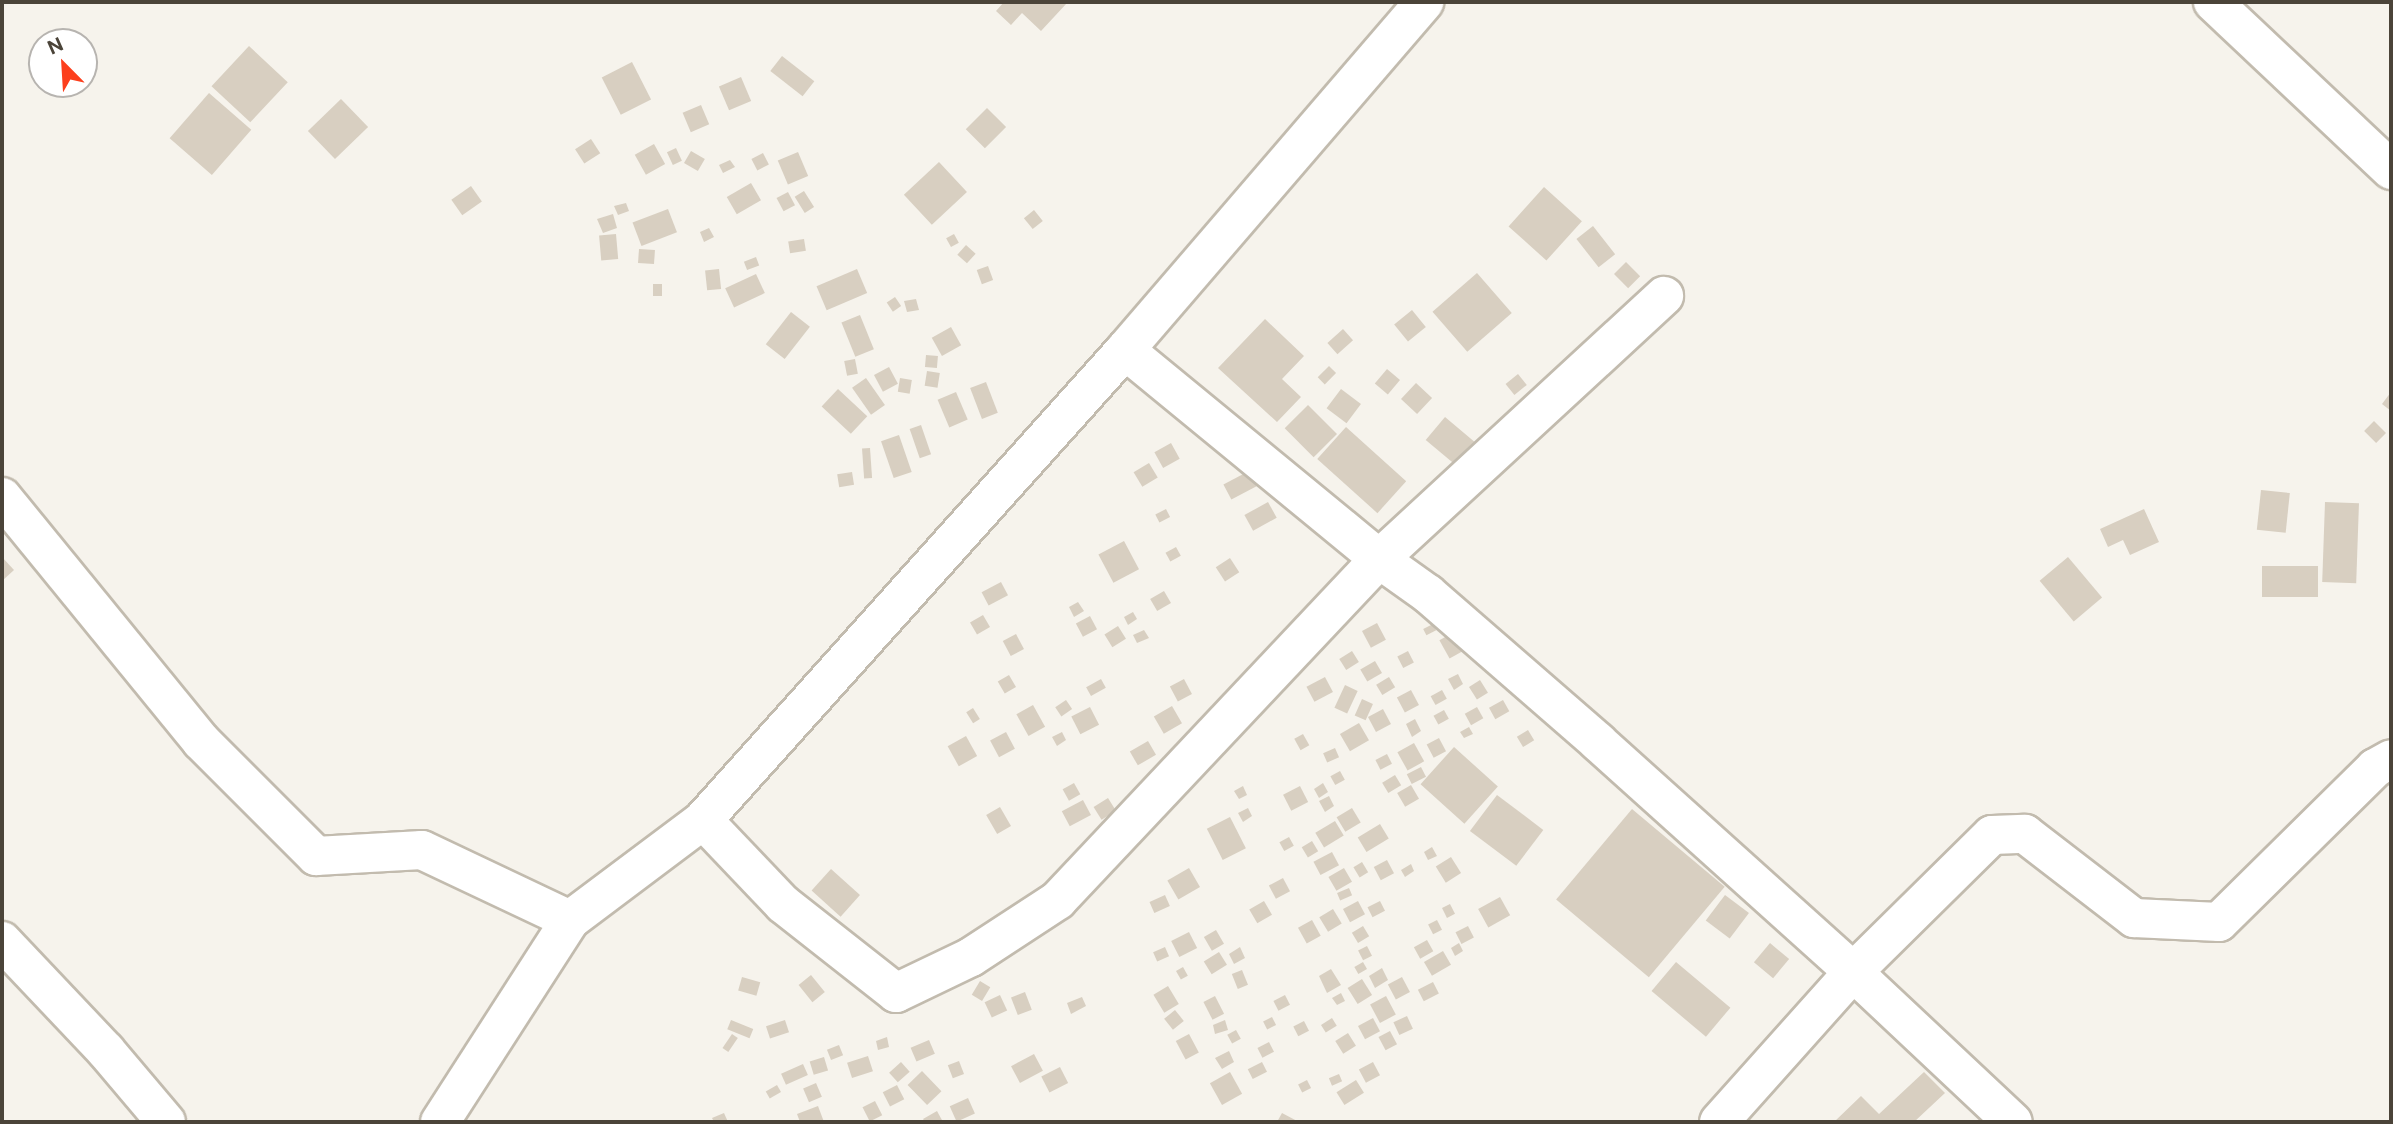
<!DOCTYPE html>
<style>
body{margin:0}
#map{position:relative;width:2393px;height:1124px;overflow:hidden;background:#f6f3ec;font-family:"Public Sans",sans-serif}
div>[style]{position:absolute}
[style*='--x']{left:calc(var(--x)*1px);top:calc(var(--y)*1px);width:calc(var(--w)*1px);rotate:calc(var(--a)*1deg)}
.building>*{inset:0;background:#d8cfc1;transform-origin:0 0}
.roads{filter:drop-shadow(2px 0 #c2bbae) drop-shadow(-2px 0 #c2bbae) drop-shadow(0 2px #c2bbae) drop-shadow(0 -2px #c2bbae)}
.minor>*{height:38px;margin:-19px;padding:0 19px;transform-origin:19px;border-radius:19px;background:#fff}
span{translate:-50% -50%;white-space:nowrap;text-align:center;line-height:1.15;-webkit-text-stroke:5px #fff;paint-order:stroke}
.frame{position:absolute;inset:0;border:4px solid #4b4439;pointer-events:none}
.north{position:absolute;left:28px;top:28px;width:70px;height:70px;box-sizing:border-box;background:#fff;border:2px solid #b7b4b0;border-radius:50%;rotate:336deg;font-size:19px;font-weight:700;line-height:28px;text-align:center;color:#4b4439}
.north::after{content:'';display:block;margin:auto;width:24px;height:32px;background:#fc3f1d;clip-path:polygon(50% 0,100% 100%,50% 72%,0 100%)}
</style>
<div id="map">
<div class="building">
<i style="clip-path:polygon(1004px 2px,1065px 2px,1067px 3px,1041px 31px,1022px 13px,1011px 25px,996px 11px)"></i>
<i style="left:249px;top:46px;width:53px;height:55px;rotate:43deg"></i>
<i style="left:782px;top:56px;width:41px;height:19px;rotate:38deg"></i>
<i style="left:632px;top:62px;width:42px;height:34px;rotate:63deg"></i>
<i style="left:741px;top:77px;width:26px;height:24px;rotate:67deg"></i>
<i style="left:209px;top:93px;width:56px;height:60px;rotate:41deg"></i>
<i style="left:341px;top:99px;width:39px;height:46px;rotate:46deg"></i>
<i style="left:701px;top:105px;width:21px;height:20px;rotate:67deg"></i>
<i style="left:987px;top:108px;width:27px;height:30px;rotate:45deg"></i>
<i style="left:591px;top:139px;width:17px;height:19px;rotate:57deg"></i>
<i style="left:654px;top:144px;width:23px;height:22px;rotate:61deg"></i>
<i style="left:676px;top:148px;width:14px;height:10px;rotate:65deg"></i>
<i style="left:691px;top:151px;width:16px;height:14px;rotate:30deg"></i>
<i style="left:798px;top:152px;width:26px;height:22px;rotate:67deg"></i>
<i style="left:763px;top:153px;width:13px;height:13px;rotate:63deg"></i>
<i style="clip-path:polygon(730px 160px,735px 167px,723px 173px,719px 165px)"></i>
<i style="left:939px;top:162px;width:41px;height:48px;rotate:47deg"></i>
<i style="left:751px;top:183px;width:20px;height:28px;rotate:60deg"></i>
<i style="left:471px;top:186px;width:19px;height:24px;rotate:55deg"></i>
<i style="left:1544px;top:187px;width:51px;height:53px;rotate:42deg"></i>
<i style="left:804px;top:191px;width:19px;height:11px;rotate:58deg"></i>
<i style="left:788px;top:192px;width:15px;height:13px;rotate:62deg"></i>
<i style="clip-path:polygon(626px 203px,629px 211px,618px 215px,614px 206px)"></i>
<i style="left:668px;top:209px;width:25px;height:38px;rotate:69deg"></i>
<i style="left:1034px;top:210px;width:14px;height:13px;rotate:51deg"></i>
<i style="clip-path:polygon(613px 214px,617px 228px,603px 233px,597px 219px)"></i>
<i style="left:1593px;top:226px;width:36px;height:21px;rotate:52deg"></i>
<i style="clip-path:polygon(709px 228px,714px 237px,704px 242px,700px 232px)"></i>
<i style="left:616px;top:234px;width:25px;height:17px;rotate:85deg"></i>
<i style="left:954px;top:234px;width:10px;height:9px;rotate:61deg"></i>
<i style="left:804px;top:239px;width:12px;height:16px;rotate:81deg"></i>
<i style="left:966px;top:245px;width:13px;height:13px;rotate:42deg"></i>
<i style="left:639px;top:249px;width:16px;height:14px;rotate:4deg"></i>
<i style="left:756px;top:257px;width:9px;height:13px;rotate:69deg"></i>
<i style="left:1626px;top:262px;width:20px;height:17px;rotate:45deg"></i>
<i style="left:988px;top:266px;width:15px;height:12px;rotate:70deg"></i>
<i style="left:719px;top:269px;width:20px;height:14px;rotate:84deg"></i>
<i style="left:857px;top:269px;width:26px;height:44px;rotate:67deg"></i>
<i style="left:1477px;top:273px;width:53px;height:59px;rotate:49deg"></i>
<i style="left:756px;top:274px;width:21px;height:34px;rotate:65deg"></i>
<i style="left:653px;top:284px;width:9px;height:12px"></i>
<i style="left:895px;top:297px;width:11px;height:10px;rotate:56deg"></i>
<i style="clip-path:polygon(916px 299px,919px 310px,907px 312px,904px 301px)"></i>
<i style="left:1412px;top:310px;width:22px;height:23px;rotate:51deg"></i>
<i style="left:791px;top:312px;width:24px;height:41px;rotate:38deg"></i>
<i style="left:860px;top:315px;width:37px;height:20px;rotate:68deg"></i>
<i style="clip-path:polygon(1265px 319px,1304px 356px,1282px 379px,1301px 397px,1277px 422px,1218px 368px)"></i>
<i style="left:951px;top:327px;width:21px;height:22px;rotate:61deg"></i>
<i style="left:1343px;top:329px;width:15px;height:21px;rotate:48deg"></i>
<i style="left:926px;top:355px;width:12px;height:12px;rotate:5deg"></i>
<i style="left:855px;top:359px;width:15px;height:11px;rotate:79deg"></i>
<i style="left:1329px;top:366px;width:10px;height:16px;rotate:45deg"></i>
<i style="left:889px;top:367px;width:19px;height:17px;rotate:62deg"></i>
<i style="left:1387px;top:369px;width:17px;height:19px;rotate:40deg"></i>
<i style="left:927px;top:371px;width:13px;height:15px;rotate:9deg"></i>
<i style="left:1518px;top:374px;width:14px;height:16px;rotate:51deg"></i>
<i style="left:866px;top:378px;width:33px;height:17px;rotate:55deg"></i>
<i style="left:900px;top:378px;width:12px;height:14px;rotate:9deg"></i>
<i style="left:986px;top:382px;width:33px;height:17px;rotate:69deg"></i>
<i style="left:1416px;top:383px;width:22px;height:22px;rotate:43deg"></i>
<i style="left:838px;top:389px;width:40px;height:24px;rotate:43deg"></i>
<i style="left:1341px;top:389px;width:25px;height:24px;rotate:37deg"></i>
<i style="left:956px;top:392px;width:30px;height:20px;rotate:67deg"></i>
<i style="clip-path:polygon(2391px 392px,2391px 411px,2382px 404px)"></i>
<i style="left:1308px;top:405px;width:41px;height:33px;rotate:45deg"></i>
<i style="left:1445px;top:417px;width:50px;height:30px;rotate:40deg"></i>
<i style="left:2374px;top:421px;width:17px;height:14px;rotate:45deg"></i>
<i style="left:921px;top:425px;width:31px;height:12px;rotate:71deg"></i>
<i style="left:1346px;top:427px;width:81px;height:43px;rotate:42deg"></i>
<i style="left:899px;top:435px;width:39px;height:19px;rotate:71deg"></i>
<i style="left:1171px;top:443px;width:18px;height:19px;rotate:61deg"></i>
<i style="left:870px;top:448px;width:30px;height:8px;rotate:86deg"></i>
<i style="left:1149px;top:463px;width:17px;height:18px;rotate:59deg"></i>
<i style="left:1249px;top:471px;width:17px;height:29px;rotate:62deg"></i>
<i style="left:852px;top:472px;width:13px;height:15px;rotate:81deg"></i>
<i style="left:2261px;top:490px;width:29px;height:40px;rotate:6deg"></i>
<i style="left:1268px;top:502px;width:18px;height:27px;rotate:61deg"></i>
<i style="left:2325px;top:502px;width:34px;height:80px;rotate:2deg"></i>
<i style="left:1166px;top:509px;width:9px;height:12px;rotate:63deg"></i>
<i style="clip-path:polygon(2144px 509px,2159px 542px,2130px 555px,2123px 540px,2108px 547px,2100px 529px)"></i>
<i style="left:1124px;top:541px;width:32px;height:29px;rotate:62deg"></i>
<i style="left:1176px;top:547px;width:10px;height:12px;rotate:61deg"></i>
<i style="clip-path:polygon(2px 557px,14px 570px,2px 581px)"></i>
<i style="left:2068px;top:557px;width:53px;height:37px;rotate:50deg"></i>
<i style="left:1230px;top:558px;width:17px;height:17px;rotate:57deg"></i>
<i style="left:2318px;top:566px;width:31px;height:56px;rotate:90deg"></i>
<i style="left:1001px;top:582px;width:15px;height:22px;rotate:62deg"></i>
<i style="left:1164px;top:591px;width:14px;height:16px;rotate:60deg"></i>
<i style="clip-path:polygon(1078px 602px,1084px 611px,1074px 617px,1069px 607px)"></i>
<i style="clip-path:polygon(1133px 612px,1137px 619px,1128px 625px,1124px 617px)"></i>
<i style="left:983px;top:615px;width:14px;height:15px;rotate:60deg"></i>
<i style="left:1090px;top:616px;width:15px;height:16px;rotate:62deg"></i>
<i style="left:1377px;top:623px;width:19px;height:17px;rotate:62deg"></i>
<i style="left:1433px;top:624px;width:7px;height:11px;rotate:63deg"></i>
<i style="left:1118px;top:626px;width:15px;height:16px;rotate:58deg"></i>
<i style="clip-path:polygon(1144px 630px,1149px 638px,1137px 643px,1133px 635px)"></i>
<i style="left:1456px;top:631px;width:21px;height:19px;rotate:61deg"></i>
<i style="left:1016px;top:634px;width:17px;height:15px;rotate:62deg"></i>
<i style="left:1352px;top:651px;width:13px;height:15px;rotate:58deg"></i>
<i style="left:1408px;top:651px;width:13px;height:12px;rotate:63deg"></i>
<i style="left:1375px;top:661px;width:14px;height:17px;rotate:60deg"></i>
<i style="clip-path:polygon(1458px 674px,1463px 684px,1454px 690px,1448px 679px)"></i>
<i style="left:1009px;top:675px;width:14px;height:13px;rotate:60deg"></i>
<i style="left:1325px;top:677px;width:17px;height:21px;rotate:62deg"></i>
<i style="left:1389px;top:677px;width:12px;height:15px;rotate:59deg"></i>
<i style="left:1101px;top:679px;width:10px;height:17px;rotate:61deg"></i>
<i style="left:1184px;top:679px;width:17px;height:16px;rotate:62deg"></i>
<i style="left:1480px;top:680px;width:15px;height:13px;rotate:58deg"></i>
<i style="left:1345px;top:685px;width:14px;height:25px;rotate:25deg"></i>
<i style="left:1411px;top:690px;width:17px;height:16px;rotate:62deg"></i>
<i style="left:1442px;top:690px;width:10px;height:13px;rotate:61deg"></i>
<i style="left:1362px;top:699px;width:12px;height:18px;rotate:24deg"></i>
<i style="left:1066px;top:700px;width:11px;height:13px;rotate:56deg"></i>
<i style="left:1503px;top:700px;width:13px;height:16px;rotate:61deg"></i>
<i style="left:1033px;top:705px;width:25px;height:19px;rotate:61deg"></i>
<i style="left:1172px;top:706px;width:20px;height:21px;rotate:60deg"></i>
<i style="left:1090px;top:707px;width:20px;height:21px;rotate:63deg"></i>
<i style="left:1477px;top:707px;width:13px;height:14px;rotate:61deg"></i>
<i style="left:973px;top:708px;width:13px;height:8px;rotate:58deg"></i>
<i style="left:1383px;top:709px;width:17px;height:17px;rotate:62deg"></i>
<i style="left:1444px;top:710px;width:10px;height:12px;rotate:61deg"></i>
<i style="clip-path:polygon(1415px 719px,1421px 731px,1412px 737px,1406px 724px)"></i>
<i style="left:1359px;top:723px;width:20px;height:22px;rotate:60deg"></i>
<i style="clip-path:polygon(1469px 727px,1473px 734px,1464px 738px,1460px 732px)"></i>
<i style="left:1528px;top:730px;width:12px;height:13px;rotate:59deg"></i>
<i style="left:1006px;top:732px;width:19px;height:18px;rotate:62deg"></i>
<i style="clip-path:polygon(1062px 732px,1066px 740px,1057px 746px,1052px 737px)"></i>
<i style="left:1303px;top:734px;width:13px;height:10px;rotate:61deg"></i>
<i style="left:966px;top:736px;width:23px;height:21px;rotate:61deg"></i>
<i style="left:1439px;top:738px;width:15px;height:14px;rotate:62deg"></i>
<i style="left:1148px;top:741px;width:16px;height:21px;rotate:60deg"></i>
<i style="left:1414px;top:743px;width:21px;height:19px;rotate:61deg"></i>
<i style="left:1454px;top:747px;width:59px;height:50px;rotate:42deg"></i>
<i style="left:1335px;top:748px;width:10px;height:13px;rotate:66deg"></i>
<i style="left:1387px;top:754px;width:11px;height:13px;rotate:63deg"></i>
<i style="left:1421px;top:767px;width:11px;height:16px;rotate:63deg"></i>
<i style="left:1340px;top:771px;width:10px;height:11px;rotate:61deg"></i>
<i style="left:1395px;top:775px;width:12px;height:15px;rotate:59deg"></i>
<i style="left:1074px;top:783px;width:13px;height:13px;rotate:61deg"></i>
<i style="clip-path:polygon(1323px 783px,1328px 792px,1319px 798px,1314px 789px)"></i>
<i style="left:1411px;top:785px;width:16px;height:16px;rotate:60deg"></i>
<i style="clip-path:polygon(1243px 786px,1247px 795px,1239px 799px,1234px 791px)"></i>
<i style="left:1300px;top:786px;width:18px;height:19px;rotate:63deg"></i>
<i style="left:1497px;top:795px;width:58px;height:45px;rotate:37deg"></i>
<i style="clip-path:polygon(1329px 796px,1334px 806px,1325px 812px,1319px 801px)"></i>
<i style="left:1108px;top:798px;width:15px;height:17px;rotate:58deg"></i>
<i style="left:1083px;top:800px;width:17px;height:24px;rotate:62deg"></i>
<i style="left:1000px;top:807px;width:22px;height:16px;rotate:60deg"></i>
<i style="clip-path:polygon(1248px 808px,1252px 816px,1243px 822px,1238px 813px)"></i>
<i style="left:1352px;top:808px;width:17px;height:18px;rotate:59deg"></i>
<i style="left:1632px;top:809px;width:121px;height:118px;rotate:40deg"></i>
<i style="left:1230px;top:817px;width:35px;height:26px;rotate:63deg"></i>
<i style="left:1335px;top:821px;width:17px;height:23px;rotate:59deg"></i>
<i style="left:1380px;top:824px;width:17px;height:26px;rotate:59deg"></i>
<i style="left:1289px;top:837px;width:10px;height:11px;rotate:61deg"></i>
<i style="left:1312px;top:841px;width:12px;height:12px;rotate:59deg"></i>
<i style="clip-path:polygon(1432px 847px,1437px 856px,1428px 860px,1424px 852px)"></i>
<i style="left:1332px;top:852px;width:15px;height:21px;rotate:62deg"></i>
<i style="left:1451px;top:857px;width:19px;height:18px;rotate:58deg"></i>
<i style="left:1387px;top:860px;width:15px;height:15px;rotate:62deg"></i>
<i style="left:1362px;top:862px;width:12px;height:10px;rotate:59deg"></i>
<i style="clip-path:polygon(1411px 864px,1414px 871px,1405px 877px,1401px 870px)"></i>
<i style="left:1189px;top:868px;width:22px;height:25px;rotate:60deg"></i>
<i style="left:1344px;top:868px;width:16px;height:18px;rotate:60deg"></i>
<i style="left:831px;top:869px;width:39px;height:29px;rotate:42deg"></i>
<i style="left:1283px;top:878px;width:15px;height:16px;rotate:62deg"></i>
<i style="left:1349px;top:888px;width:8px;height:13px;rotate:67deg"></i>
<i style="left:1165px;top:895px;width:12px;height:17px;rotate:66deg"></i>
<i style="left:1725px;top:895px;width:30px;height:32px;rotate:37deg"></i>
<i style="left:1500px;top:897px;width:21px;height:25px;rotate:61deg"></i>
<i style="left:1264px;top:901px;width:16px;height:17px;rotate:60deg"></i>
<i style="left:1358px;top:901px;width:15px;height:17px;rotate:62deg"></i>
<i style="left:1380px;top:901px;width:11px;height:14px;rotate:63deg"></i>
<i style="left:1450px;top:904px;width:11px;height:9px;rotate:63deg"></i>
<i style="left:1333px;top:909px;width:17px;height:16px;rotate:59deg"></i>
<i style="left:1312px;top:920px;width:18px;height:16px;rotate:61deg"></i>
<i style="left:1437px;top:920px;width:11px;height:10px;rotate:63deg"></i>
<i style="left:1363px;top:926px;width:12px;height:13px;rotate:59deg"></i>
<i style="left:1468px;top:926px;width:13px;height:14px;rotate:63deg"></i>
<i style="left:1216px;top:930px;width:16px;height:14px;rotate:60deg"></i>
<i style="left:1189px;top:932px;width:18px;height:20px;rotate:63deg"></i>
<i style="left:1427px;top:940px;width:13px;height:15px;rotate:61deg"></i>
<i style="clip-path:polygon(1459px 943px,1463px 951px,1455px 956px,1451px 948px)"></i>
<i style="left:1770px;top:943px;width:25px;height:25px;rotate:40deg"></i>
<i style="left:1367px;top:946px;width:11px;height:10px;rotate:63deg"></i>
<i style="left:1165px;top:947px;width:10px;height:13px;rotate:66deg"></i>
<i style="clip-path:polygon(1240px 947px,1245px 958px,1234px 964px,1229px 954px)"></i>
<i style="left:1443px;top:951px;width:16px;height:22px;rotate:60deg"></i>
<i style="left:1219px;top:952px;width:15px;height:18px;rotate:58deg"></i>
<i style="left:1363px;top:962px;width:8px;height:10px;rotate:60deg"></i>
<i style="left:1676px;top:962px;width:71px;height:38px;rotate:40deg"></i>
<i style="left:1183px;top:967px;width:10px;height:8px;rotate:61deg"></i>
<i style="clip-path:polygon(1382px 968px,1388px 980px,1375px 988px,1369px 976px)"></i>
<i style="clip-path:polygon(1331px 969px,1341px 985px,1327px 993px,1319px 976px)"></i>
<i style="left:1242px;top:970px;width:16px;height:11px;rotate:68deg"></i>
<i style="left:811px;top:975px;width:22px;height:16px;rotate:51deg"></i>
<i style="left:742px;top:977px;width:19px;height:14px;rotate:16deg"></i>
<i style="left:1402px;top:977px;width:17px;height:16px;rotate:62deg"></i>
<i style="left:1362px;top:979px;width:19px;height:17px;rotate:58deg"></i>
<i style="left:980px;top:981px;width:12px;height:16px;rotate:31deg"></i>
<i style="left:1433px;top:982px;width:13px;height:17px;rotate:63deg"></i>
<i style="left:1168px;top:986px;width:21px;height:17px;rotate:59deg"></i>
<i style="left:1025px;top:992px;width:19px;height:15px;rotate:69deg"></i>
<i style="clip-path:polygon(1341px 993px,1345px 1001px,1337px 1005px,1332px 998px)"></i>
<i style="left:1000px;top:995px;width:17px;height:17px;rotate:65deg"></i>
<i style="left:1285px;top:995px;width:11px;height:13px;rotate:63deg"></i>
<i style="left:1215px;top:996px;width:20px;height:13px;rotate:63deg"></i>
<i style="left:1386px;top:996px;width:21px;height:18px;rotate:62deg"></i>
<i style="clip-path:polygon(1082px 997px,1086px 1006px,1071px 1014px,1067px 1003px)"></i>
<i style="left:1175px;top:1010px;width:14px;height:14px;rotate:51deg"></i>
<i style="left:1407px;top:1016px;width:14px;height:15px;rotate:65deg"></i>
<i style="left:1272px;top:1017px;width:9px;height:10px;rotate:63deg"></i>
<i style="left:1332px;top:1018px;width:9px;height:13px;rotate:58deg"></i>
<i style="left:1373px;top:1018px;width:15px;height:17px;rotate:62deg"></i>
<i style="left:731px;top:1020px;width:24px;height:10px;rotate:22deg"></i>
<i style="left:785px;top:1020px;width:13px;height:20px;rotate:72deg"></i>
<i style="clip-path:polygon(1225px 1020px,1228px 1030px,1215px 1034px,1213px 1025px)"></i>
<i style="left:1304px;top:1021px;width:11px;height:12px;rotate:63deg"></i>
<i style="left:1236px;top:1030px;width:10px;height:10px;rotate:61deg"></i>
<i style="left:1390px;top:1031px;width:15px;height:13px;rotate:62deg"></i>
<i style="left:1348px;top:1033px;width:15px;height:15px;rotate:58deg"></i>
<i style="left:732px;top:1034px;width:7px;height:17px;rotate:34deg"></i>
<i style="left:1189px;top:1034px;width:21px;height:15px;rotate:62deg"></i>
<i style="clip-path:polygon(887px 1037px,889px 1047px,878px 1050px,876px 1041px)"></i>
<i style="left:929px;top:1040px;width:15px;height:20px;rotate:67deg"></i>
<i style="left:1269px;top:1042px;width:11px;height:13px;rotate:63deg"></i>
<i style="left:839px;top:1045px;width:11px;height:13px;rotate:68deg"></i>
<i style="clip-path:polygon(1229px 1051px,1234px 1062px,1222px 1069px,1215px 1058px)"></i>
<i style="left:1034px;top:1054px;width:19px;height:26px;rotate:62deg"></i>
<i style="left:868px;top:1056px;width:16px;height:22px;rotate:72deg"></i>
<i style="left:824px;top:1057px;width:14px;height:15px;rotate:73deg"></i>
<i style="left:959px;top:1061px;width:14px;height:12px;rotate:69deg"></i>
<i style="left:901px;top:1062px;width:13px;height:16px;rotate:48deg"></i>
<i style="left:1262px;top:1062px;width:11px;height:16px;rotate:63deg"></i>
<i style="left:1373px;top:1062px;width:15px;height:16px;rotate:62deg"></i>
<i style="left:803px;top:1064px;width:12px;height:24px;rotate:66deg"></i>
<i style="left:1060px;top:1067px;width:18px;height:21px;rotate:63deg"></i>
<i style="left:922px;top:1071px;width:28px;height:20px;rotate:46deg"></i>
<i style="left:1230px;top:1072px;width:25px;height:23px;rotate:61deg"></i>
<i style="clip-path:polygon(1924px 1072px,1945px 1093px,1914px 1122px,1834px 1122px,1861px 1096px,1879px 1114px)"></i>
<i style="left:1339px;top:1074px;width:8px;height:11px;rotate:67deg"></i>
<i style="left:1307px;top:1080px;width:9px;height:10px;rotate:63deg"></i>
<i style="left:1356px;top:1080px;width:15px;height:23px;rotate:58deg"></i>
<i style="left:816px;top:1083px;width:15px;height:14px;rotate:67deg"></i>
<i style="left:777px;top:1085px;width:8px;height:13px;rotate:60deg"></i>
<i style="left:897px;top:1085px;width:16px;height:16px;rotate:63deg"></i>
<i style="left:968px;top:1098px;width:17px;height:20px;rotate:66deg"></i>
<i style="left:875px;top:1101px;width:16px;height:14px;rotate:63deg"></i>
<i style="clip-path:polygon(818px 1106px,824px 1122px,800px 1122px,797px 1114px)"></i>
<i style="clip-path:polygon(937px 1111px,943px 1122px,925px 1122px,923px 1119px)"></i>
<i style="clip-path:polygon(724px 1113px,728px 1122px,714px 1122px,712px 1118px)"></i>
<i style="clip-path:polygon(1282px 1113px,1299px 1122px,1277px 1122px)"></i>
</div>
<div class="roads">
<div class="minor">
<i style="--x:2213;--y:2;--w:245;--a:43.3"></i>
<i style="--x:1125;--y:350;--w:329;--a:39.4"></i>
<i style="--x:1379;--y:559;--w:388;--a:-42.7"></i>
<i style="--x:2;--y:497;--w:315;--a:50.8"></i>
<i style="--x:201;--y:741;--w:163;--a:45"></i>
<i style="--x:316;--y:856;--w:106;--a:-3.2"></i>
<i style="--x:422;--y:850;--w:164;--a:25.3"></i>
<i style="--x:570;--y:920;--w:166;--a:-36.9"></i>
<i style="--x:703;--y:820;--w:632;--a:-48.08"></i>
<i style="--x:1125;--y:350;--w:459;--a:-49.3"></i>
<i style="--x:703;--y:820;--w:116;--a:46.4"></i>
<i style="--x:783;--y:904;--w:144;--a:38.2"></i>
<i style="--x:896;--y:993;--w:83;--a:-25.6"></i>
<i style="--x:971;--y:957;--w:104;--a:-33.2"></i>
<i style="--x:1058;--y:900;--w:468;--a:-46.7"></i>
<i style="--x:1379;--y:559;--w:60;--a:35.5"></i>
<i style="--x:1428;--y:594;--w:225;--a:41"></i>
<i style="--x:1598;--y:742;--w:343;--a:42"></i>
<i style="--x:1853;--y:972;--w:219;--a:43.2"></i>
<i style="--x:2;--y:941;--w:151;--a:46.6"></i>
<i style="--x:106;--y:1051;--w:93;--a:49.8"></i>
<i style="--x:440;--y:1122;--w:240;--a:-57.2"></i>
<i style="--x:1719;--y:1122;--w:201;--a:-48.2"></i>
<i style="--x:1853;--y:972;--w:195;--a:-44.6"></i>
<i style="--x:1992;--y:835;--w:33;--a:-2"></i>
<i style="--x:2025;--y:834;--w:138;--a:37.6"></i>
<i style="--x:2134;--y:918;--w:85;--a:2.7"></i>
<i style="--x:2219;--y:922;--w:219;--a:-44.6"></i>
<i style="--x:2375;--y:768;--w:18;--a:-29"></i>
</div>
</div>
<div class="frame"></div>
<div class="north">N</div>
</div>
